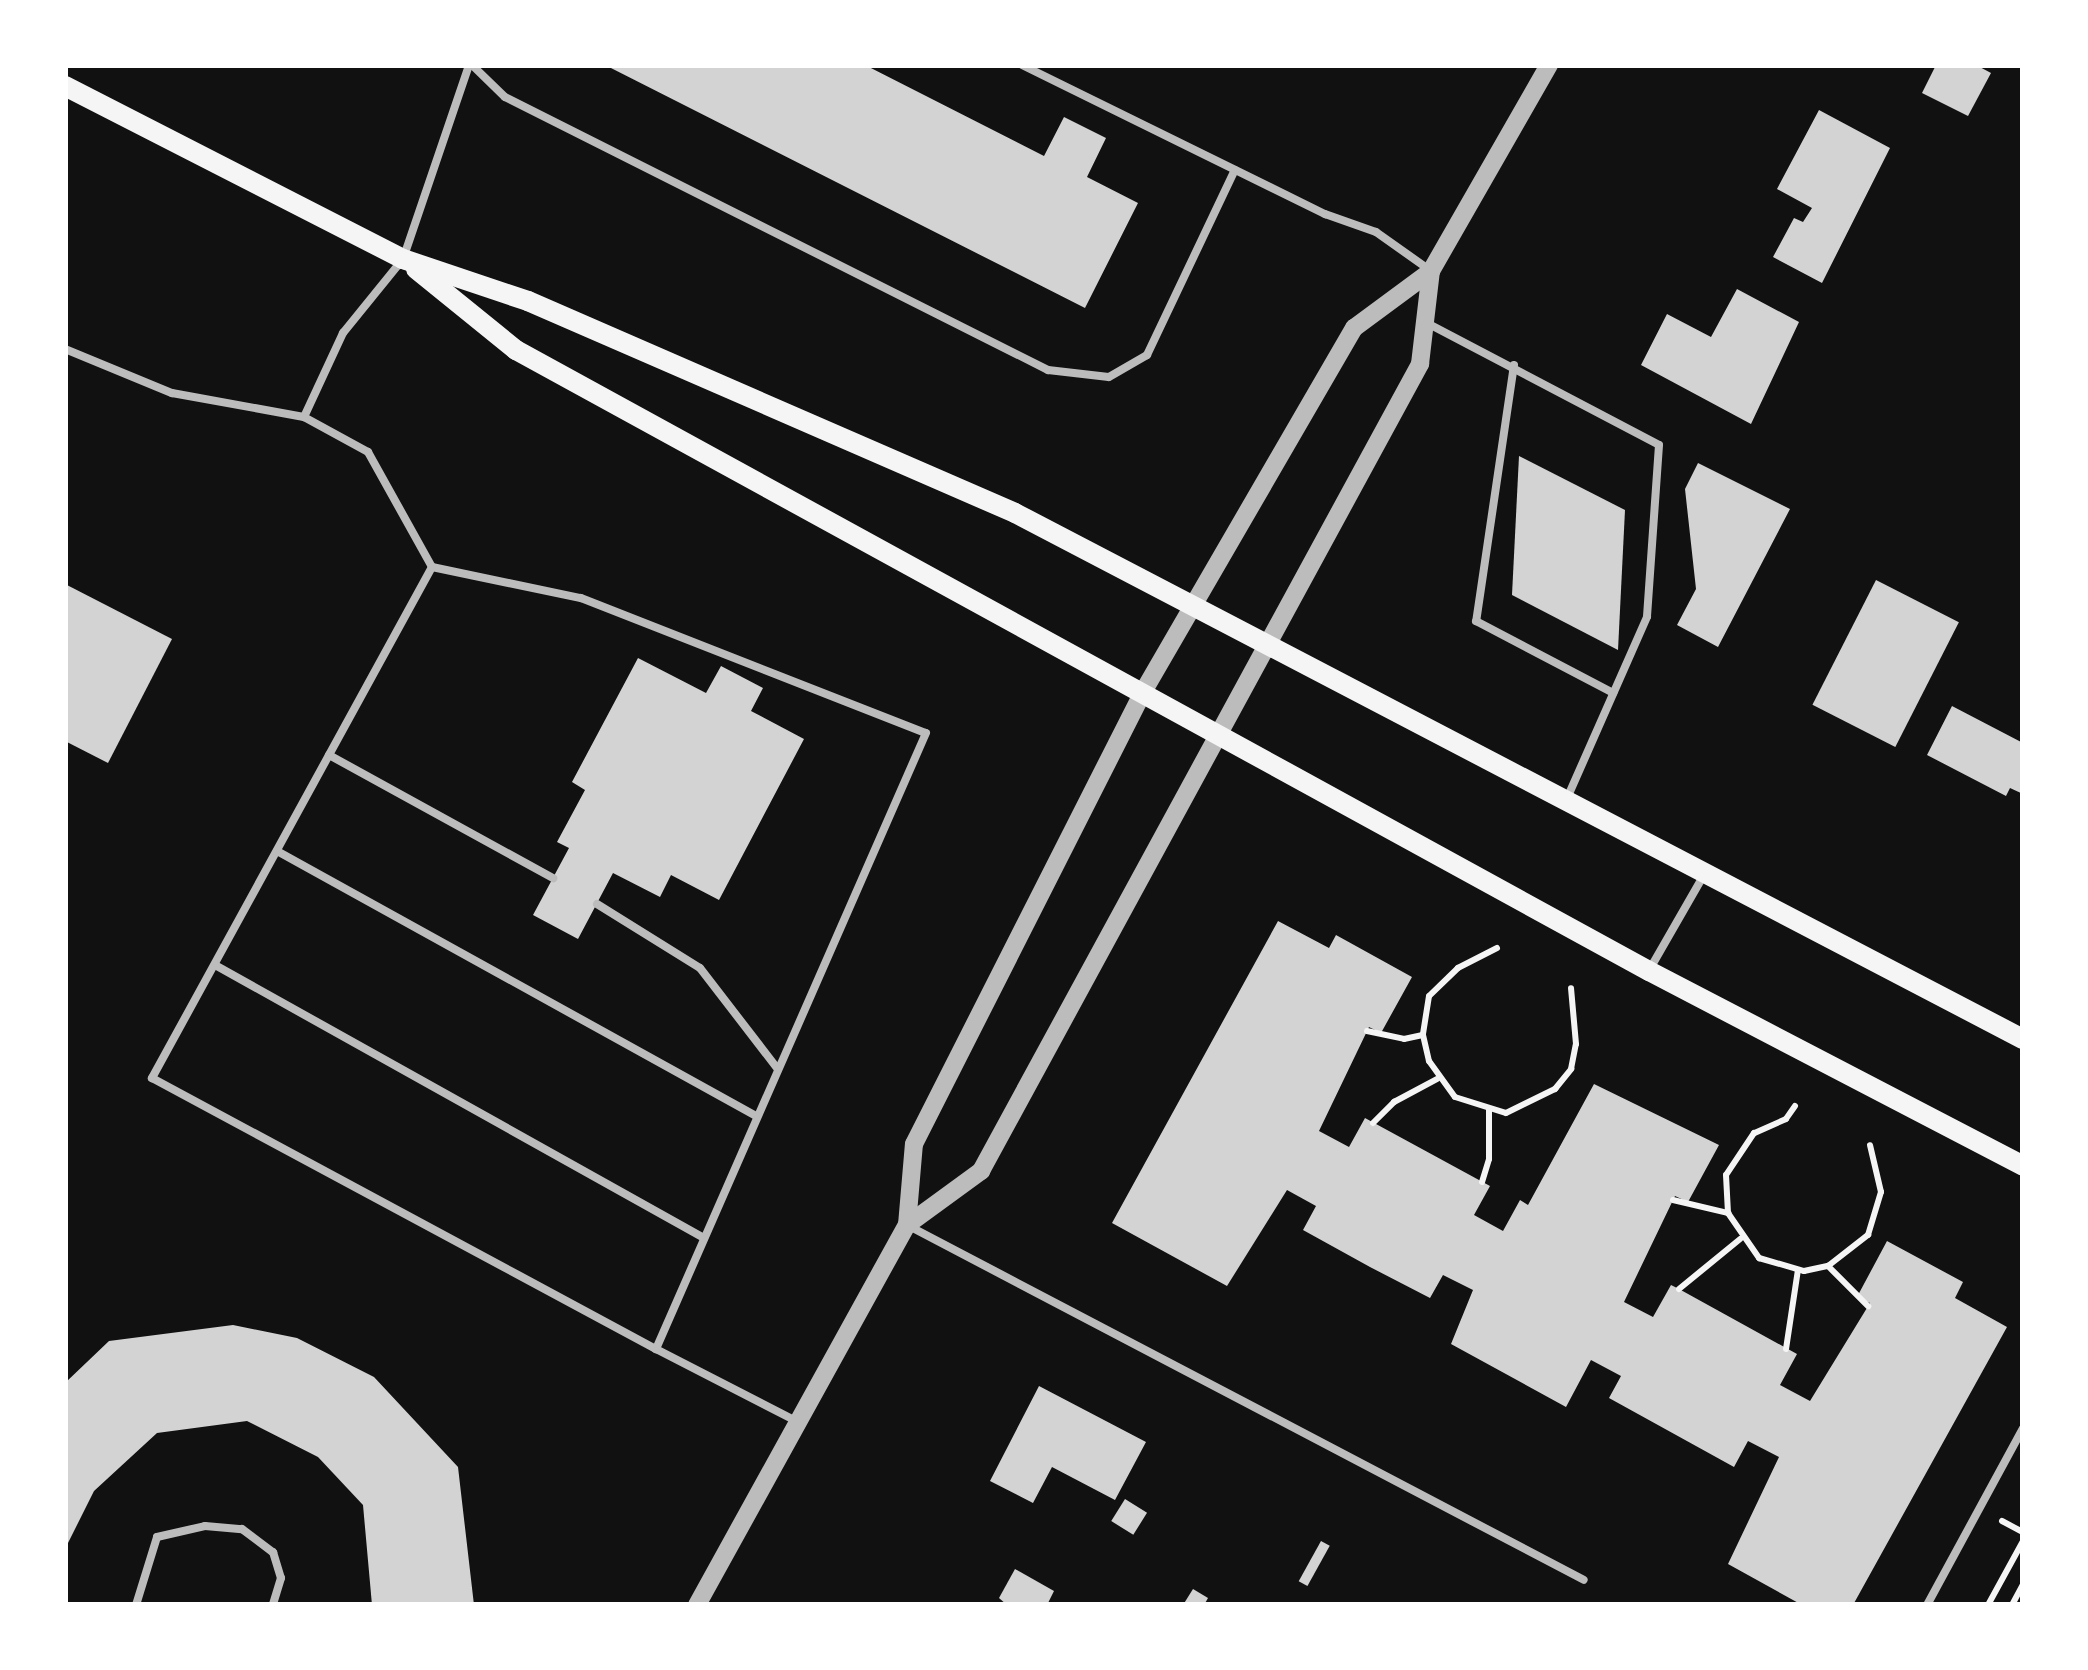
<!DOCTYPE html>
<style>
body{margin:0}
#map{position:relative;width:2088px;height:1670px;overflow:hidden;background:#111;font-family:"Noto Sans",sans-serif}
div>[style]{position:absolute}
[style*='--x']{left:calc(var(--x)*1px);top:calc(var(--y)*1px);width:calc(var(--w)*1px);rotate:calc(var(--a)*1deg)}
.building>*{inset:0;background:#d3d3d3;transform-origin:0 0}
.path>*{height:6px;margin:-3px;padding:0 3px;transform-origin:3px;border-radius:3px;background:#f5f5f5}
.service>*{height:8px;margin:-4px;padding:0 4px;transform-origin:4px;border-radius:4px;background:#bcbcbc}
.tertiary>*{height:18px;margin:-9px;padding:0 9px;transform-origin:9px;border-radius:9px;background:#bcbcbc}
.secondary>*{height:20px;margin:-10px;padding:0 10px;transform-origin:10px;border-radius:10px;background:#f5f5f5}
span{translate:-50% -50%;white-space:nowrap;text-align:center;line-height:1.15;-webkit-text-stroke:8px #fff;paint-order:stroke}
.frame{position:absolute;inset:0;border:68px solid #fff;pointer-events:none}
</style>
<div id="map">
<div class="building">
<i style="clip-path:polygon(605px 65px,865px 65px,1044px 156px,1064px 117px,1106px 138px,1087px 177px,1138px 203px,1085px 308px)"></i>
<i style="clip-path:polygon(1936px 65px,1976px 65px,1991px 73px,1968px 116px,1922px 93px)"></i>
<i style="clip-path:polygon(1819px 110px,1890px 148px,1822px 283px,1773px 257px,1794px 218px,1803px 222px,1812px 208px,1777px 189px)"></i>
<i style="clip-path:polygon(1737px 289px,1799px 322px,1751px 424px,1641px 365px,1667px 314px,1711px 337px)"></i>
<i style="clip-path:polygon(1519px 456px,1625px 510px,1618px 650px,1512px 595px)"></i>
<i style="clip-path:polygon(1698px 463px,1790px 509px,1718px 647px,1677px 625px,1696px 589px,1685px 489px)"></i>
<i style="left:1876px;top:580px;width:93px;height:140px;rotate:27deg"></i>
<i style="clip-path:polygon(65px 584px,172px 639px,108px 763px,65px 741px)"></i>
<i style="clip-path:polygon(638px 658px,706px 693px,721px 666px,763px 688px,751px 711px,804px 739px,719px 900px,671px 875px,660px 897px,613px 873px,578px 939px,533px 915px,569px 848px,557px 842px,585px 790px,572px 782px)"></i>
<i style="clip-path:polygon(1952px 706px,2023px 743px,2023px 794px,2010px 788px,2006px 796px,1927px 755px)"></i>
<i style="clip-path:polygon(1278px 921px,1329px 948px,1336px 935px,1412px 977px,1381px 1033px,1369px 1027px,1319px 1131px,1349px 1147px,1365px 1118px,1490px 1186px,1474px 1215px,1503px 1231px,1520px 1200px,1528px 1205px,1594px 1084px,1719px 1145px,1688px 1202px,1675px 1196px,1624px 1302px,1653px 1317px,1671px 1285px,1679px 1289px,1797px 1354px,1780px 1385px,1810px 1401px,1870px 1303px,1857px 1297px,1887px 1241px,1963px 1282px,1955px 1298px,2007px 1327px,1853px 1605px,1802px 1605px,1728px 1564px,1779px 1457px,1748px 1441px,1734px 1467px,1609px 1398px,1621px 1376px,1591px 1360px,1566px 1407px,1451px 1344px,1473px 1290px,1443px 1275px,1430px 1298px,1370px 1267px,1303px 1230px,1316px 1206px,1287px 1190px,1227px 1286px,1112px 1223px)"></i>
<i style="clip-path:polygon(233px 1325px,297px 1338px,374px 1377px,458px 1467px,474px 1605px,372px 1605px,363px 1505px,318px 1457px,247px 1421px,157px 1433px,94px 1491px,65px 1549px,65px 1383px,109px 1341px)"></i>
<i style="clip-path:polygon(1039px 1386px,1146px 1442px,1115px 1500px,1052px 1467px,1033px 1503px,990px 1481px)"></i>
<i style="left:1125px;top:1499px;width:26px;height:26px;rotate:32deg"></i>
<i style="left:1321px;top:1541px;width:10px;height:46px;rotate:29deg"></i>
<i style="clip-path:polygon(1015px 1569px,1054px 1591px,1047px 1605px,1007px 1605px,999px 1598px)"></i>
<i style="clip-path:polygon(1193px 1589px,1208px 1598px,1204px 1605px,1183px 1605px)"></i>
</div>
<div class="path">
<i style="--x:1497;--y:948;--w:44;--a:152.9"></i>
<i style="--x:1458;--y:968;--w:40;--a:136"></i>
<i style="--x:1429;--y:996;--w:39;--a:99"></i>
<i style="--x:1423;--y:1035;--w:27;--a:77"></i>
<i style="--x:1429;--y:1061;--w:44;--a:54.2"></i>
<i style="--x:1455;--y:1097;--w:53;--a:17.4"></i>
<i style="--x:1506;--y:1113;--w:55;--a:-26.1"></i>
<i style="--x:1555;--y:1089;--w:26;--a:-51"></i>
<i style="--x:1571;--y:1069;--w:25;--a:-79"></i>
<i style="--x:1576;--y:1044;--w:56;--a:-95.1"></i>
<i style="--x:1367;--y:1031;--w:38;--a:12"></i>
<i style="--x:1404;--y:1039;--w:19;--a:-12"></i>
<i style="--x:1795;--y:1106;--w:16;--a:125"></i>
<i style="--x:1786;--y:1119;--w:35;--a:156"></i>
<i style="--x:1754;--y:1133;--w:50;--a:123.7"></i>
<i style="--x:1726;--y:1175;--w:38;--a:87"></i>
<i style="--x:1728;--y:1213;--w:55;--a:55.4"></i>
<i style="--x:1759;--y:1258;--w:47;--a:16.1"></i>
<i style="--x:1804;--y:1271;--w:25;--a:-12"></i>
<i style="--x:1828;--y:1266;--w:51;--a:-37.8"></i>
<i style="--x:1868;--y:1235;--w:45;--a:-73.2"></i>
<i style="--x:1881;--y:1192;--w:48;--a:-103.2"></i>
<i style="--x:1373;--y:1123;--w:30;--a:-45"></i>
<i style="--x:1394;--y:1102;--w:49;--a:-28.1"></i>
<i style="--x:1482;--y:1182;--w:24;--a:-73"></i>
<i style="--x:1489;--y:1159;--w:50;--a:-90"></i>
<i style="--x:1673;--y:1200;--w:57;--a:13.3"></i>
<i style="--x:1828;--y:1266;--w:57;--a:45"></i>
<i style="--x:1679;--y:1289;--w:79;--a:-39.3"></i>
<i style="--x:1786;--y:1349;--w:80;--a:-81.4"></i>
<i style="--x:2002;--y:1521;--w:24;--a:28"></i>
<i style="--x:1988;--y:1605;--w:73;--a:-61.3"></i>
<i style="--x:2012;--y:1605;--w:24;--a:-62"></i>
</div>
<div class="service">
<i style="--x:472;--y:65;--w:46;--a:44.1"></i>
<i style="--x:505;--y:97;--w:608;--a:26.69"></i>
<i style="--x:1048;--y:370;--w:61;--a:6.5"></i>
<i style="--x:1109;--y:377;--w:44;--a:-30.1"></i>
<i style="--x:1147;--y:355;--w:205;--a:-64.6"></i>
<i style="--x:1022;--y:65;--w:338;--a:26.2"></i>
<i style="--x:1325;--y:214;--w:54;--a:19.4"></i>
<i style="--x:1376;--y:232;--w:67;--a:35.3"></i>
<i style="--x:1425;--y:322;--w:264;--a:27.7"></i>
<i style="--x:1659;--y:445;--w:172;--a:94"></i>
<i style="--x:1647;--y:617;--w:198;--a:113.8"></i>
<i style="--x:65;--y:349;--w:116;--a:22.4"></i>
<i style="--x:172;--y:393;--w:134;--a:10.3"></i>
<i style="--x:304;--y:417;--w:93;--a:-65.1"></i>
<i style="--x:343;--y:333;--w:95;--a:-51"></i>
<i style="--x:403;--y:259;--w:205;--a:-71.2"></i>
<i style="--x:1514;--y:365;--w:259;--a:98.4"></i>
<i style="--x:1476;--y:621;--w:155;--a:27.7"></i>
<i style="--x:304;--y:417;--w:73;--a:28.7"></i>
<i style="--x:368;--y:452;--w:132;--a:60.9"></i>
<i style="--x:432;--y:567;--w:152;--a:11.8"></i>
<i style="--x:581;--y:598;--w:370;--a:21.4"></i>
<i style="--x:926;--y:733;--w:673;--a:113.67"></i>
<i style="--x:656;--y:1349;--w:157;--a:27.2"></i>
<i style="--x:432;--y:567;--w:583;--a:118.72"></i>
<i style="--x:152;--y:1078;--w:572;--a:28.27"></i>
<i style="--x:329;--y:755;--w:256;--a:28.8"></i>
<i style="--x:277;--y:851;--w:547;--a:28.95"></i>
<i style="--x:597;--y:904;--w:121;--a:31.9"></i>
<i style="--x:700;--y:968;--w:126;--a:52.4"></i>
<i style="--x:215;--y:965;--w:560;--a:29.17"></i>
<i style="--x:1651;--y:967;--w:106;--a:-60.1"></i>
<i style="--x:907;--y:1225;--w:764;--a:27.67"></i>
<i style="--x:136;--y:1605;--w:71;--a:-72.8"></i>
<i style="--x:157;--y:1537;--w:49;--a:-12.9"></i>
<i style="--x:205;--y:1526;--w:37;--a:5"></i>
<i style="--x:242;--y:1529;--w:39;--a:37"></i>
<i style="--x:273;--y:1552;--w:27;--a:73"></i>
<i style="--x:281;--y:1578;--w:28;--a:107"></i>
<i style="--x:1927;--y:1605;--w:201;--a:-61.5"></i>
</div>
<div class="tertiary">
<i style="--x:907;--y:1225;--w:92;--a:-36.1"></i>
<i style="--x:981;--y:1171;--w:919;--a:-61.45"></i>
<i style="--x:1420;--y:364;--w:94;--a:-83.3"></i>
<i style="--x:1431;--y:271;--w:237;--a:-60.2"></i>
<i style="--x:697;--y:1605;--w:434;--a:-61.1"></i>
<i style="--x:907;--y:1225;--w:81;--a:-85.1"></i>
<i style="--x:914;--y:1144;--w:507;--a:-63.13"></i>
<i style="--x:1143;--y:692;--w:421;--a:-59.9"></i>
<i style="--x:1354;--y:328;--w:96;--a:-36.5"></i>
</div>
<div class="secondary">
<i style="--x:65;--y:86;--w:380;--a:27.1"></i>
<i style="--x:403;--y:259;--w:132;--a:18.6"></i>
<i style="--x:528;--y:301;--w:531;--a:23.52"></i>
<i style="--x:1015;--y:513;--w:1137;--a:27.56"></i>
<i style="--x:416;--y:269;--w:129;--a:39"></i>
<i style="--x:516;--y:350;--w:1292;--a:28.73"></i>
<i style="--x:1649;--y:971;--w:422;--a:27.5"></i>
</div>
<div class="frame"></div>
</div>
